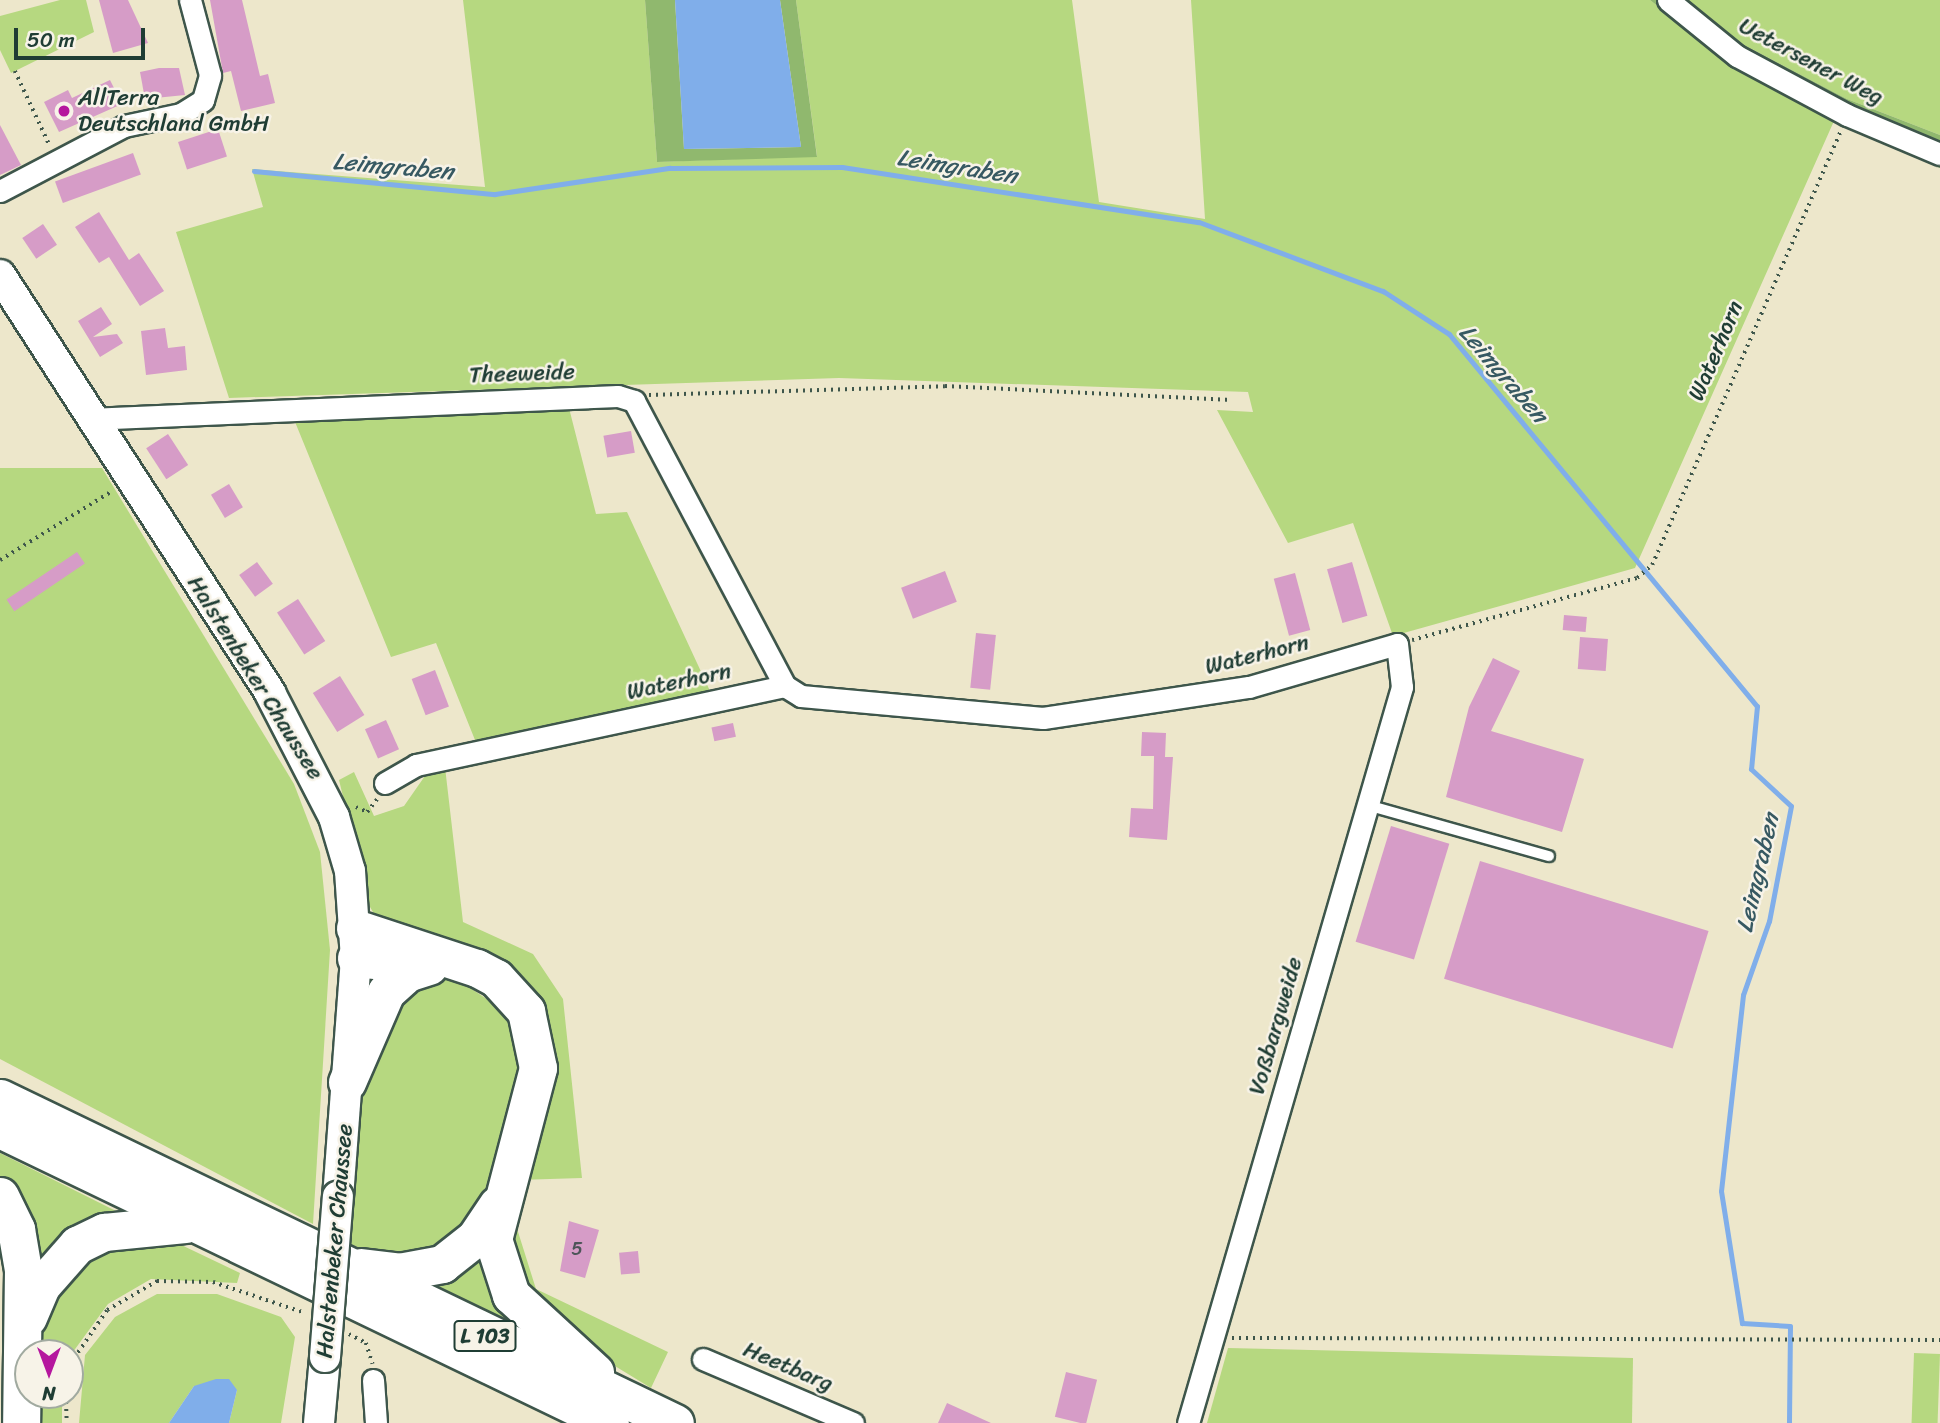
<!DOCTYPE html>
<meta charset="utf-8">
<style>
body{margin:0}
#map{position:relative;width:1940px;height:1423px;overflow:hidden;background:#ede7cb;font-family:Sriracha,sans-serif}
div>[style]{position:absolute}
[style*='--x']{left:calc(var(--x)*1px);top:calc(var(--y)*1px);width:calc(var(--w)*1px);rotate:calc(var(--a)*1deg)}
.green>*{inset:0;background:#b6d880;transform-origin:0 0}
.forest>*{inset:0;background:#90b86e}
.water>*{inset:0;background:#80aeea}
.stream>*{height:5px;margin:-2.5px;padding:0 2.5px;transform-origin:2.5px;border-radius:2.5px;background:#80aeea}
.building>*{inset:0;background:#d69cc7;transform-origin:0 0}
.path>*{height:3.5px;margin-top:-1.75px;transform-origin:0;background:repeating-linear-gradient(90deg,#3e564b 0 2px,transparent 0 7px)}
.roads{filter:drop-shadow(2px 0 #3e564b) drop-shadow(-2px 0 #3e564b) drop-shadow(0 2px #3e564b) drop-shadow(0 -2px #3e564b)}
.lane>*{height:10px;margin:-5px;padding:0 5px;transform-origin:5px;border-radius:5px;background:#fff}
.street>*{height:21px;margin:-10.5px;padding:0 10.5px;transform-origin:10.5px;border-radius:10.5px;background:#fff}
.secondary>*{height:30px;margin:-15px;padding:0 15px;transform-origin:15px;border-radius:15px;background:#fff}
.highway>*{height:37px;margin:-18.5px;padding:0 18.5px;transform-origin:18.5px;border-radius:18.5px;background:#fff}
.bridges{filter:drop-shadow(2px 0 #3e564b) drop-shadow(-2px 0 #3e564b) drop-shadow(0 2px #3e564b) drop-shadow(0 -2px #3e564b)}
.secondary-bridge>*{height:30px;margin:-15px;padding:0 15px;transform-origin:15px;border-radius:15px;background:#fff}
.dots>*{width:19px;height:19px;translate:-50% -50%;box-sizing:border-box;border:4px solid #f7f3e8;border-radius:50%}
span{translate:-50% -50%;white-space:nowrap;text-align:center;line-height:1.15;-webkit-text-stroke:5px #f7f3e8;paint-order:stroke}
.number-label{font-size:19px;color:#4d5559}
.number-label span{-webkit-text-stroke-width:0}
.shield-label span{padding:2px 5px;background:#f7f3e8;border:2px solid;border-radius:5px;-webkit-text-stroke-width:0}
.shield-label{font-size:21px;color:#1f3d34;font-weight:700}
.street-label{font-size:23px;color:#1f3d34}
.poi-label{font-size:23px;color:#1f3d34}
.left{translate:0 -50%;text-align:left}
.water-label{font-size:24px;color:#375962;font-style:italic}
.north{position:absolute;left:14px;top:1339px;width:70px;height:70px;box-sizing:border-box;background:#f7f3e8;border:2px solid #a1aaa0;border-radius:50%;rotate:180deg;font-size:19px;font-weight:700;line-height:28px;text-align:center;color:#1f3d34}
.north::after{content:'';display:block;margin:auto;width:24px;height:32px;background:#b5179e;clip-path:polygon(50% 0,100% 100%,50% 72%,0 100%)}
.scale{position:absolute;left:14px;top:28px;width:131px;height:32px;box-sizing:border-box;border:4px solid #1f3d34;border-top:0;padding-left:9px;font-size:21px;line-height:24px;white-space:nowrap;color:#1f3d34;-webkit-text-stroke:5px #f7f3e8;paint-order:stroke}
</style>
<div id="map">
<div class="green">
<i style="clip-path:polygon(60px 0,86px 0,94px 32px,11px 73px,0 50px,0 16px)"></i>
<i style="clip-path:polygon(463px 0,645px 0,657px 162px,817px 156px,796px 0,1072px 0,1099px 202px,1205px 219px,1191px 0,1650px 0,1730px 64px,1834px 121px,1635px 568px,1393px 636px,1353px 523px,1288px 543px,1217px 410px,1253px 412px,1248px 392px,839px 378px,229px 398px,176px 232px,263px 207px,252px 169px,485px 187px)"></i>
<i style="clip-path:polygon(1685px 0,1940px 0,1940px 135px,1847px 99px,1744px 45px)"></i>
<i style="clip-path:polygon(569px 408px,596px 514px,627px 512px,710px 691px,475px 740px,436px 643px,391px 657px,293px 417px)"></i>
<i style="clip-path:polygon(0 468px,102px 468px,294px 784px,320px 852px,330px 950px,313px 1224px,0 1059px)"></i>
<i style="clip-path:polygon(445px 767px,463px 922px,533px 954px,563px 999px,582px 1178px,518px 1180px,514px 1219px,536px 1289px,668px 1352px,651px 1388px,564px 1335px,506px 1261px,537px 1012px,377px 919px,370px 907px,339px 780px,354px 772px,374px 816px,404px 806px,427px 773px)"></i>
<i style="clip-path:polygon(438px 977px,461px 982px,499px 1007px,512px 1026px,521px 1067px,481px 1210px,427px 1257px,396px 1259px,351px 1245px,348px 1159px,362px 1079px,388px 1002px)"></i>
<i style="clip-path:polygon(0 1153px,130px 1218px,33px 1290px,0 1185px)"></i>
<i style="clip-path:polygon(485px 1236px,528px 1332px,401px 1282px)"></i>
<i style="clip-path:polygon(173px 1241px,240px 1273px,237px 1283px,151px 1279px,108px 1304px,70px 1356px,34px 1353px,40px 1311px,86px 1249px)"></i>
<i style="clip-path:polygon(157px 1294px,217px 1294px,281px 1317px,295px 1337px,281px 1423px,229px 1423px,237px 1390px,194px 1386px,169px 1423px,79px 1423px,85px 1355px,115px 1317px)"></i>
<i style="clip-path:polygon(1228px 1348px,1633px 1358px,1632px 1423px,1207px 1423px)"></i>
<i style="left:1914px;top:1353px;width:26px;height:70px;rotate:2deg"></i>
<i style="left:33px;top:1395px;width:29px;height:28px"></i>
</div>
<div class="forest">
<i style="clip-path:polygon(645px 0,675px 0,684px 149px,801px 147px,780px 0,796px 0,817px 157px,657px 162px)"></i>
<i style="clip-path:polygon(1650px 0,1685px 0,1744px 45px,1847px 99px,1940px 135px,1940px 168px,1834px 121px,1730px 64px)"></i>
</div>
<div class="water">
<i style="clip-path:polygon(675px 0,780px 0,801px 147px,684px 149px)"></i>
<i style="clip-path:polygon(216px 1379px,229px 1379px,237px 1390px,229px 1423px,169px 1423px,194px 1386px)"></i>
</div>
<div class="stream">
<i style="--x:254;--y:171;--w:242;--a:5.5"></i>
<i style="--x:495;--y:194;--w:177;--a:-8.5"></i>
<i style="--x:670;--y:168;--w:172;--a:-0.3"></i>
<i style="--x:842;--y:167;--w:361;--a:8.8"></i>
<i style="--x:1199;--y:222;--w:197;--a:20.6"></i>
<i style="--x:1383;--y:291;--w:79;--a:33.1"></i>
<i style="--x:1449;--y:334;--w:483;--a:50.4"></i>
<i style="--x:1757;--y:706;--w:63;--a:95.4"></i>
<i style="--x:1751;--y:769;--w:54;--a:42.8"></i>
<i style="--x:1791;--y:806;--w:117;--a:100.8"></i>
<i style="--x:1769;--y:921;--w:78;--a:109.4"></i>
<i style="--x:1743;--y:995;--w:197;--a:96.4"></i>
<i style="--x:1721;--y:1191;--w:134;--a:81"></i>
<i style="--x:1742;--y:1323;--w:48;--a:3.6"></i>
<i style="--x:1790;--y:1326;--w:97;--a:90.6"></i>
</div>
<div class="building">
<i style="clip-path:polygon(99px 0,128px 0,148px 43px,113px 53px)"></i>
<i style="clip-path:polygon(210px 0,242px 0,260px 76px,268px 74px,275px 103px,241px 111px,231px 71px,223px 73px)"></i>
<i style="clip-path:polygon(159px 68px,179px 68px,185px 95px,145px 99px,140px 72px)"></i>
<i style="clip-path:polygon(110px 80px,122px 104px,59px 132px,44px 102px,68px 90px,72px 98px)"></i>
<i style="clip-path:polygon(0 125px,21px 165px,0 175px)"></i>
<i style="left:218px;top:129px;width:29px;height:42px;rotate:72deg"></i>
<i style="left:133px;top:153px;width:23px;height:83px;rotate:70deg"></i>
<i style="clip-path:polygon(99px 212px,129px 260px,139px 253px,164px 291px,140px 306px,109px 257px,99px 263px,75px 227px)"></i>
<i style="left:43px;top:224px;width:25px;height:25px;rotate:56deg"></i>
<i style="clip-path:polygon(101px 307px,112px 324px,93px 337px,117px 334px,123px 343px,100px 357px,78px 321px)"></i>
<i style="clip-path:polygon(165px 328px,168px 348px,185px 346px,187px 370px,146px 375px,141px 331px)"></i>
<i style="left:631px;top:431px;width:22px;height:28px;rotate:80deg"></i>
<i style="left:168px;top:434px;width:37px;height:26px;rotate:57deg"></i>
<i style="left:229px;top:484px;width:27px;height:21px;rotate:59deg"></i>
<i style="left:77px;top:552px;width:14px;height:85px;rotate:56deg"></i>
<i style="left:257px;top:562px;width:27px;height:22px;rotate:54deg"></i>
<i style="left:1352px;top:562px;width:56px;height:26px;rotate:74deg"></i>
<i style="left:945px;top:571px;width:33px;height:47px;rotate:69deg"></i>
<i style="left:1295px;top:573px;width:59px;height:22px;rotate:75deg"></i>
<i style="left:298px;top:599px;width:50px;height:25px;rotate:57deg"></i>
<i style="left:1564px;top:615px;width:23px;height:15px;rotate:5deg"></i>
<i style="left:976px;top:633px;width:20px;height:55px;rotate:6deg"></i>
<i style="left:1580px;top:637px;width:28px;height:32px;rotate:4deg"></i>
<i style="clip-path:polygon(1493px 658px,1520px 671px,1491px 731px,1584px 759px,1562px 832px,1446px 797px,1469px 707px)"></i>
<i style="left:435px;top:670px;width:39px;height:25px;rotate:69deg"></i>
<i style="left:340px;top:676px;width:46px;height:32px;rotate:58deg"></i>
<i style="left:386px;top:720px;width:32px;height:23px;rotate:66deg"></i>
<i style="left:733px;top:723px;width:14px;height:22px;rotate:78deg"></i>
<i style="clip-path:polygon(1142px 732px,1166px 733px,1165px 757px,1173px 757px,1167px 840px,1129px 837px,1131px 808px,1153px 809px,1154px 756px,1141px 756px)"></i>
<i style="left:1391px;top:826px;width:61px;height:121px;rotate:17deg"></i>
<i style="left:1480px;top:861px;width:239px;height:123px;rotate:17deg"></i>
<i style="clip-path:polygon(569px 1221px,599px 1230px,585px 1278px,560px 1271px)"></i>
<i style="left:638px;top:1251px;width:22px;height:19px;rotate:85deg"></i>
<i style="left:1066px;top:1372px;width:32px;height:46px;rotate:14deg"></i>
<i style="clip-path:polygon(947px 1403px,991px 1423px,938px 1423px)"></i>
</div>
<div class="path">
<i style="--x:15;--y:71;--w:83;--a:65"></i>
<i style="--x:649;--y:395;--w:296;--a:-1.7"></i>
<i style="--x:945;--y:386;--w:287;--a:2.8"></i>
<i style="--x:0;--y:560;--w:132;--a:-31.6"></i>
<i style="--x:1412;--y:640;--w:233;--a:-15.4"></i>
<i style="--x:1637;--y:578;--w:20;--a:-41"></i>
<i style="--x:1652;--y:565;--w:474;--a:-66.5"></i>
<i style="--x:356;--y:807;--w:12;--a:24"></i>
<i style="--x:367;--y:812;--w:16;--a:-52"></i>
<i style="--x:349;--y:1334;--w:19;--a:28"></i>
<i style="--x:366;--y:1343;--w:22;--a:72"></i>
<i style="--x:1232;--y:1338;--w:708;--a:0.16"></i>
<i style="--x:70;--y:1364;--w:65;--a:-55.6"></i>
<i style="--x:107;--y:1310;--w:58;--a:-30.1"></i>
<i style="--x:157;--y:1281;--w:56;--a:1"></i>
<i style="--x:213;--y:1282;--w:97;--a:18.6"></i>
<i style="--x:66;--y:1395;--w:28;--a:88"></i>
</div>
<div class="roads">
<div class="lane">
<i style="--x:1367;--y:805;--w:189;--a:15.7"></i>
</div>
<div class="street">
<i style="--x:1668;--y:0;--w:89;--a:39.1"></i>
<i style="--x:1737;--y:56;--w:125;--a:28.2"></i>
<i style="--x:1847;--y:115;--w:101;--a:22.8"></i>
<i style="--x:0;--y:191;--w:140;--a:-27.7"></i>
<i style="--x:124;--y:126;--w:58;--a:-11.9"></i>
<i style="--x:181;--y:114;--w:26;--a:-32"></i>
<i style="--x:203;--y:100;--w:26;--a:-74"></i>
<i style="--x:210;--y:75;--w:78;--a:-104.9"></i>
<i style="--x:89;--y:419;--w:529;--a:-2.49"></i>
<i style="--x:618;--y:396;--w:17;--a:17"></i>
<i style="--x:634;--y:401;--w:323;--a:62.1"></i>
<i style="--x:385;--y:783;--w:36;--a:-30"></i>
<i style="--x:416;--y:765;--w:377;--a:-12.1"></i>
<i style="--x:785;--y:686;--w:19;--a:32"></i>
<i style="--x:801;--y:696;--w:243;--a:5.2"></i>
<i style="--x:1043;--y:718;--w:208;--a:-8.6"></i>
<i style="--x:1249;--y:687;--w:154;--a:-16.2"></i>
<i style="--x:1397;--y:644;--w:43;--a:83.4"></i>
<i style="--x:1402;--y:687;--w:766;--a:106.21"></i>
<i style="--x:703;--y:1359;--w:163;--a:23.1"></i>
<i style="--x:373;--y:1380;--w:43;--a:86"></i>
</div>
<div class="secondary">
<i style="--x:0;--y:275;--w:498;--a:57.1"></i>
<i style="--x:270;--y:693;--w:140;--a:62.7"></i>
<i style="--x:334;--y:817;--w:56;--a:73.5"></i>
<i style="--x:350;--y:871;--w:87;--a:86.1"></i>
<i style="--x:356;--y:958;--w:240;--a:94.3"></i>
<i style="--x:319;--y:1423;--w:66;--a:-84.8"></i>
</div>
<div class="highway">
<i style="--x:355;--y:928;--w:128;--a:18.2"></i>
<i style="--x:477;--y:968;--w:21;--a:28"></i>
<i style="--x:496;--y:978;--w:45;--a:47.7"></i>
<i style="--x:526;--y:1011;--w:58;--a:78.1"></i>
<i style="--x:538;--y:1068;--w:177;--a:104.7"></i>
<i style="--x:493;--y:1239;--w:59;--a:72.2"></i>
<i style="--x:511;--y:1295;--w:114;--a:42.5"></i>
<i style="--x:356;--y:958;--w:64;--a:6.2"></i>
<i style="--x:347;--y:1082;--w:98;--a:-66.6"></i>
<i style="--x:386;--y:992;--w:28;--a:-42"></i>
<i style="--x:407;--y:973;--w:23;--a:-18"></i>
<i style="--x:0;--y:1098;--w:749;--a:25.71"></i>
<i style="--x:0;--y:1129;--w:677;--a:25.73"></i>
<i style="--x:0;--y:1196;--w:37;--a:64"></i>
<i style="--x:16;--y:1229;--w:42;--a:80.3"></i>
<i style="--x:23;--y:1270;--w:153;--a:90.7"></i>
<i style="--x:361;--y:1267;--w:38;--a:7"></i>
<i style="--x:399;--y:1272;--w:44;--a:-10.5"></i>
<i style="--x:442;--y:1264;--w:42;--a:-38.2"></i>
<i style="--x:475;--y:1238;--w:40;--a:-56"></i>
<i style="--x:28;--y:1317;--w:34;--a:-67"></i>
<i style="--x:41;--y:1286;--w:55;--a:-48.7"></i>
<i style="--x:77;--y:1245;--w:30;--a:-26"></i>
<i style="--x:104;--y:1232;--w:81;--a:-5.6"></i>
</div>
</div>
<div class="bridges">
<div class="secondary-bridge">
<i style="--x:325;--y:1357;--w:161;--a:-85.4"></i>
</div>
</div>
<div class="dots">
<i style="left:64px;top:111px;background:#b5179e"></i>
</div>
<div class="number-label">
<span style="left:577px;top:1249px">5</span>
</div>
<div class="shield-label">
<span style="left:485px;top:1336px">L 103</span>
</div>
<div class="street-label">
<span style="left:1811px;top:62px;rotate:28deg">Uetersener Weg</span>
<span style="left:1716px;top:351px;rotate:-67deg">Waterhorn</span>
<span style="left:522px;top:374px;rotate:-2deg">Theeweide</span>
<span style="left:1257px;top:655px;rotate:-14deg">Waterhorn</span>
<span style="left:255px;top:678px;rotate:58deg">Halstenbeker Chaussee</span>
<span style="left:679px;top:682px;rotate:-12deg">Waterhorn</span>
<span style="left:1276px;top:1026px;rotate:-74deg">Voßbargweide</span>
<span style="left:335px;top:1241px;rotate:-85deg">Halstenbeker Chaussee</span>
<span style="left:788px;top:1367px;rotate:23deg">Heetbarg</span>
</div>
<div class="poi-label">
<span class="left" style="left:78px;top:111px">AllTerra<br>Deutschland GmbH</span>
</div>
<div class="water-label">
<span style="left:393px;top:167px;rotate:5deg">Leimgraben</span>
<span style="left:957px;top:167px;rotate:9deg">Leimgraben</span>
<span style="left:1503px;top:374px;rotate:49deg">Leimgraben</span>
<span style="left:1758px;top:873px;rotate:-77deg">Leimgraben</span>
</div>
<div class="north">N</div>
<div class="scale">50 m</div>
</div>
